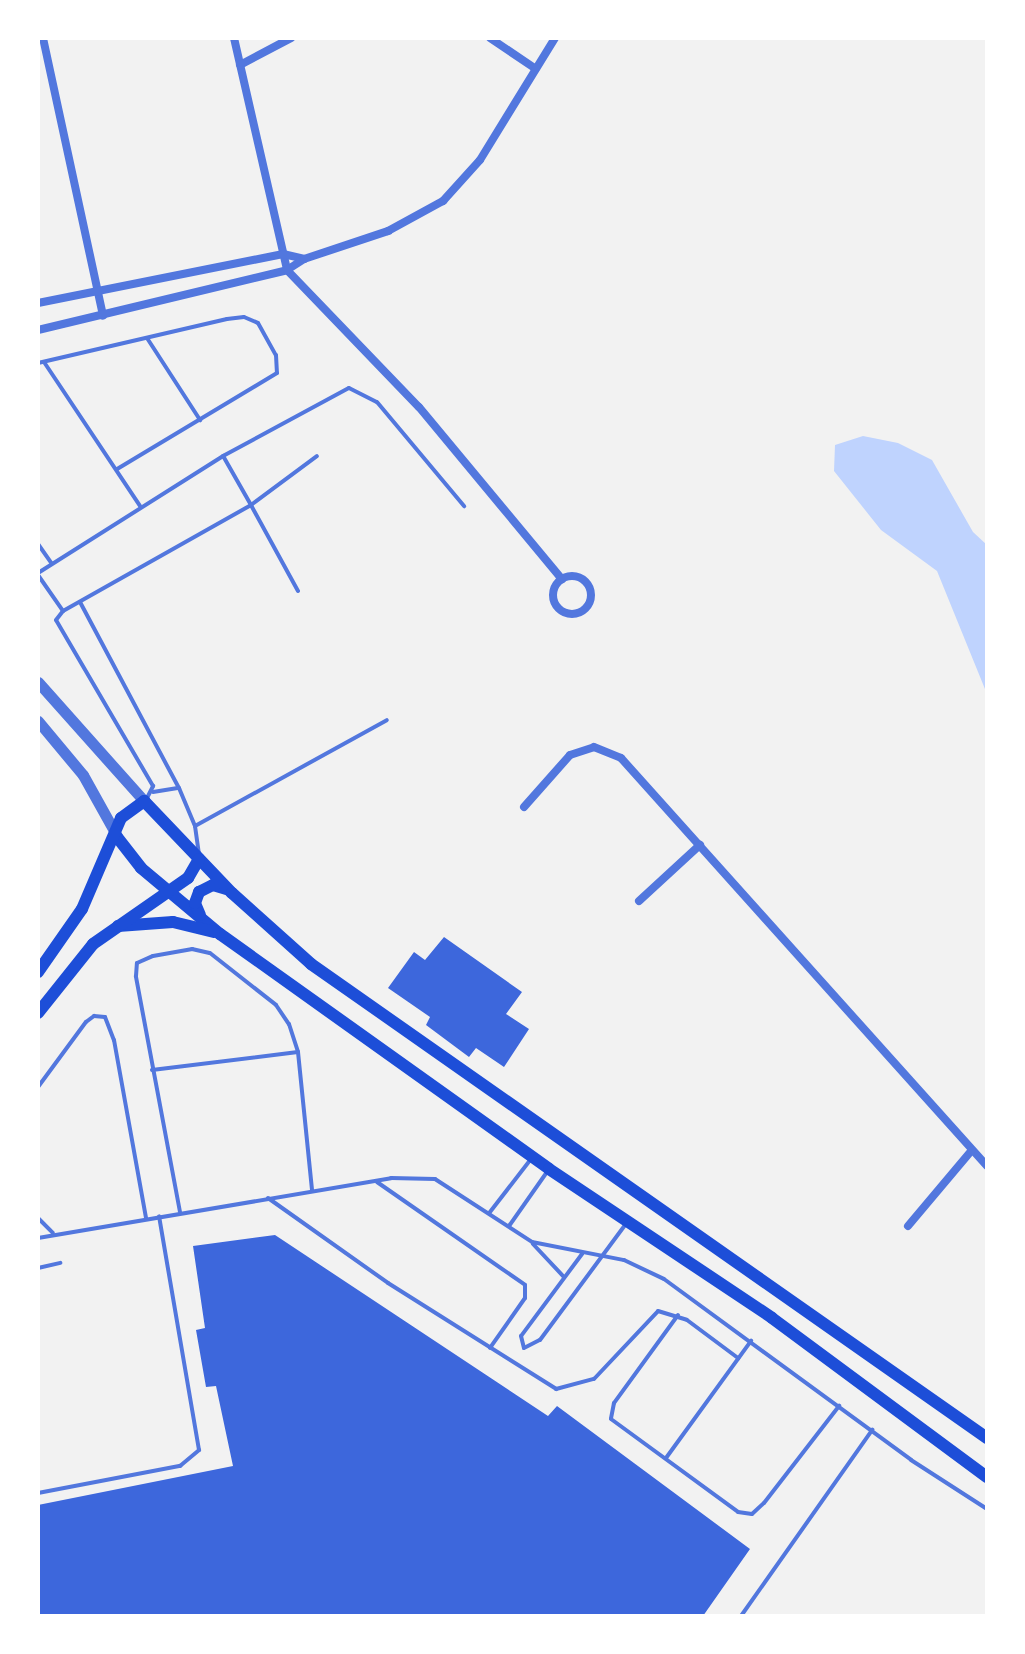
<!DOCTYPE html>
<style>
body{margin:0}
#map{position:relative;width:1025px;height:1654px;overflow:hidden;background:#f2f2f2;font-family:"PT Serif",serif}
div>[style]{position:absolute}
[style*='--x']{left:calc(var(--x)*1px);top:calc(var(--y)*1px);width:calc(var(--w)*1px);rotate:calc(var(--a)*1deg)}
.water>*{inset:0;background:#bfd3fe}
.building>*{inset:0;background:#3d67dc}
.service>*{height:4px;margin:-2px;padding:0 2px;transform-origin:2px;border-radius:2px;background:#5277de}
.minor>*{height:8px;margin:-4px;padding:0 4px;transform-origin:4px;border-radius:4px;background:#5277de}
.minor>.ring{margin:-4px;padding:0;box-sizing:content-box;background:none;border:8px solid #5277de;border-radius:50%}
.tertiary>*{height:11px;margin:-5.5px;padding:0 5.5px;transform-origin:5.5px;border-radius:5.5px;background:#5277de}
.secondary>*{height:12px;margin:-6px;padding:0 6px;transform-origin:6px;border-radius:6px;background:#1d4ed8}
span{translate:-50% -50%;white-space:nowrap;text-align:center;line-height:1.15;-webkit-text-stroke:6px #fff;paint-order:stroke}
.frame{position:absolute;inset:0;border:40px solid #fff;pointer-events:none}
</style>
<div id="map">
<div class="water">
<i style="clip-path:polygon(863px 436px,898px 443px,932px 460px,973px 532px,987px 545px,987px 694px,937px 571px,881px 530px,834px 471px,835px 445px)"></i>
</div>
<div class="building">
<i style="clip-path:polygon(444px 937px,522px 992px,506px 1014px,529px 1029px,504px 1067px,476px 1048px,469px 1057px,426px 1025px,430px 1017px,388px 988px,414px 952px,425px 960px)"></i>
<i style="clip-path:polygon(275px 1235px,548px 1416px,557px 1406px,750px 1549px,703px 1616px,38px 1616px,38px 1505px,233px 1466px,216px 1386px,206px 1387px,196px 1330px,205px 1328px,193px 1246px)"></i>
</div>
<div class="service">
<i style="--x:147;--y:338;--w:98;--a:57.1"></i>
<i style="--x:44;--y:362;--w:173;--a:56.3"></i>
<i style="--x:38;--y:363;--w:194;--a:-13.1"></i>
<i style="--x:227;--y:319;--w:17;--a:-7"></i>
<i style="--x:244;--y:317;--w:15;--a:23"></i>
<i style="--x:258;--y:323;--w:37;--a:61"></i>
<i style="--x:276;--y:355;--w:18;--a:87"></i>
<i style="--x:277;--y:373;--w:187;--a:149"></i>
<i style="--x:38;--y:544;--w:24;--a:55"></i>
<i style="--x:38;--y:573;--w:219;--a:-32.3"></i>
<i style="--x:223;--y:456;--w:143;--a:-28.4"></i>
<i style="--x:349;--y:388;--w:31;--a:27"></i>
<i style="--x:377;--y:402;--w:136;--a:50.1"></i>
<i style="--x:38;--y:575;--w:44;--a:55.2"></i>
<i style="--x:298;--y:591;--w:98;--a:-118.7"></i>
<i style="--x:251;--y:505;--w:82;--a:-36.6"></i>
<i style="--x:80;--y:602;--w:211;--a:62"></i>
<i style="--x:179;--y:788;--w:41;--a:67.2"></i>
<i style="--x:195;--y:826;--w:29;--a:82"></i>
<i style="--x:153;--y:792;--w:25;--a:-9"></i>
<i style="--x:146;--y:800;--w:16;--a:-63"></i>
<i style="--x:153;--y:786;--w:192;--a:-120.3"></i>
<i style="--x:56;--y:620;--w:11;--a:-52"></i>
<i style="--x:63;--y:611;--w:216;--a:-29.4"></i>
<i style="--x:251;--y:505;--w:56;--a:-119.7"></i>
<i style="--x:195;--y:826;--w:219;--a:-28.9"></i>
<i style="--x:152;--y:1070;--w:147;--a:-7"></i>
<i style="--x:38;--y:1087;--w:81;--a:-53.6"></i>
<i style="--x:86;--y:1022;--w:10;--a:-37"></i>
<i style="--x:94;--y:1016;--w:11;--a:5"></i>
<i style="--x:105;--y:1017;--w:25;--a:69"></i>
<i style="--x:114;--y:1040;--w:181;--a:79.8"></i>
<i style="--x:377;--y:1182;--w:180;--a:34.8"></i>
<i style="--x:525;--y:1285;--w:13;--a:90"></i>
<i style="--x:525;--y:1298;--w:61;--a:125"></i>
<i style="--x:268;--y:1198;--w:147;--a:35.3"></i>
<i style="--x:388;--y:1283;--w:199;--a:32.2"></i>
<i style="--x:556;--y:1389;--w:39;--a:-15"></i>
<i style="--x:594;--y:1379;--w:93;--a:-46.7"></i>
<i style="--x:658;--y:1311;--w:30;--a:17"></i>
<i style="--x:687;--y:1320;--w:64;--a:36.7"></i>
<i style="--x:180;--y:1212;--w:240;--a:-100.6"></i>
<i style="--x:136;--y:976;--w:13;--a:-86"></i>
<i style="--x:137;--y:963;--w:17;--a:-24"></i>
<i style="--x:153;--y:956;--w:40;--a:-10"></i>
<i style="--x:192;--y:949;--w:18;--a:13"></i>
<i style="--x:210;--y:953;--w:84;--a:38.2"></i>
<i style="--x:276;--y:1005;--w:23;--a:56"></i>
<i style="--x:289;--y:1024;--w:29;--a:72"></i>
<i style="--x:298;--y:1052;--w:139;--a:84.2"></i>
<i style="--x:490;--y:1212;--w:67;--a:-52.3"></i>
<i style="--x:38;--y:1218;--w:21;--a:45"></i>
<i style="--x:509;--y:1226;--w:66;--a:-54.9"></i>
<i style="--x:38;--y:1238;--w:358;--a:-9.6"></i>
<i style="--x:391;--y:1178;--w:44;--a:1.3"></i>
<i style="--x:435;--y:1179;--w:116;--a:33"></i>
<i style="--x:532;--y:1242;--w:94;--a:11.1"></i>
<i style="--x:624;--y:1260;--w:44;--a:25.4"></i>
<i style="--x:664;--y:1279;--w:306;--a:36.2"></i>
<i style="--x:911;--y:1460;--w:90;--a:32.8"></i>
<i style="--x:533;--y:1244;--w:45;--a:46.8"></i>
<i style="--x:582;--y:1254;--w:102;--a:126.6"></i>
<i style="--x:521;--y:1336;--w:12;--a:76"></i>
<i style="--x:524;--y:1348;--w:18;--a:-27"></i>
<i style="--x:540;--y:1340;--w:143;--a:-53.5"></i>
<i style="--x:38;--y:1268;--w:23;--a:-13"></i>
<i style="--x:678;--y:1315;--w:109;--a:126"></i>
<i style="--x:614;--y:1403;--w:16;--a:101"></i>
<i style="--x:611;--y:1419;--w:157;--a:36.2"></i>
<i style="--x:738;--y:1512;--w:14;--a:8"></i>
<i style="--x:752;--y:1514;--w:16;--a:-43"></i>
<i style="--x:764;--y:1503;--w:123;--a:-52.3"></i>
<i style="--x:666;--y:1458;--w:145;--a:-54"></i>
<i style="--x:38;--y:1493;--w:145;--a:-10.8"></i>
<i style="--x:180;--y:1466;--w:25;--a:-40"></i>
<i style="--x:199;--y:1450;--w:237;--a:-99.7"></i>
<i style="--x:741;--y:1616;--w:228;--a:-54.8"></i>
</div>
<div class="minor">
<i style="--x:43;--y:38;--w:284;--a:77.8"></i>
<i style="--x:234;--y:38;--w:238;--a:77.1"></i>
<i style="--x:287;--y:270;--w:190;--a:46.1"></i>
<i style="--x:419;--y:407;--w:224;--a:50.3"></i>
<i style="--x:490;--y:38;--w:55;--a:34"></i>
<i style="--x:240;--y:65;--w:58;--a:-27.9"></i>
<i style="--x:38;--y:303;--w:250;--a:-11.3"></i>
<i style="--x:283;--y:254;--w:22;--a:13"></i>
<i style="--x:38;--y:330;--w:256;--a:-13.5"></i>
<i style="--x:287;--y:270;--w:20;--a:-33"></i>
<i style="--x:304;--y:259;--w:89;--a:-18.4"></i>
<i style="--x:388;--y:231;--w:63;--a:-28.6"></i>
<i style="--x:443;--y:201;--w:55;--a:-47.9"></i>
<i style="--x:480;--y:160;--w:143;--a:-58.4"></i>
<i class="ring" style="left:553px;top:576px;width:30px;height:30px"></i>
<i style="--x:524;--y:807;--w:69;--a:-48.5"></i>
<i style="--x:570;--y:755;--w:25;--a:-18"></i>
<i style="--x:594;--y:747;--w:29;--a:22"></i>
<i style="--x:621;--y:758;--w:548;--a:48.11"></i>
<i style="--x:639;--y:901;--w:83;--a:-42.6"></i>
<i style="--x:908;--y:1226;--w:99;--a:-49.9"></i>
</div>
<div class="tertiary">
<i style="--x:38;--y:682;--w:159;--a:48.3"></i>
<i style="--x:38;--y:721;--w:70;--a:50.2"></i>
<i style="--x:83;--y:775;--w:70;--a:60.9"></i>
</div>
<div class="secondary">
<i style="--x:117;--y:837;--w:39;--a:52"></i>
<i style="--x:141;--y:868;--w:103;--a:39.9"></i>
<i style="--x:220;--y:934;--w:404;--a:35.5"></i>
<i style="--x:549;--y:1169;--w:268;--a:33.7"></i>
<i style="--x:772;--y:1318;--w:267;--a:36.5"></i>
<i style="--x:200;--y:915;--w:13;--a:-113"></i>
<i style="--x:195;--y:903;--w:12;--a:-70"></i>
<i style="--x:199;--y:892;--w:16;--a:-27"></i>
<i style="--x:213;--y:885;--w:14;--a:17"></i>
<i style="--x:118;--y:926;--w:55;--a:-4.2"></i>
<i style="--x:173;--y:922;--w:42;--a:13.7"></i>
<i style="--x:38;--y:972;--w:77;--a:-55.1"></i>
<i style="--x:82;--y:909;--w:99;--a:-66.8"></i>
<i style="--x:121;--y:818;--w:29;--a:-36"></i>
<i style="--x:144;--y:801;--w:127;--a:46.3"></i>
<i style="--x:232;--y:893;--w:106;--a:41.9"></i>
<i style="--x:311;--y:964;--w:826;--a:35.04"></i>
<i style="--x:38;--y:1013;--w:88;--a:-51.4"></i>
<i style="--x:93;--y:944;--w:116;--a:-34.8"></i>
<i style="--x:188;--y:878;--w:22;--a:-60"></i>
</div>
<div class="frame"></div>
</div>
